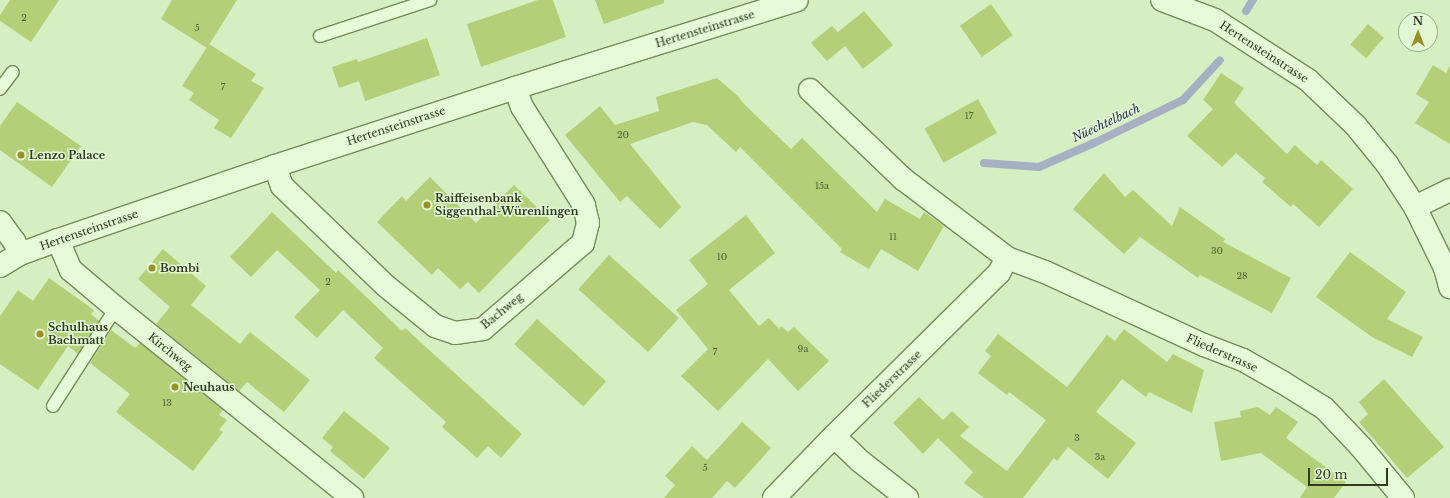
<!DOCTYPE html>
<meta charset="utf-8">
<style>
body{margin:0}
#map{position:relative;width:1450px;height:498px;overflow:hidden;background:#d5efc3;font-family:"Libre Baskerville",serif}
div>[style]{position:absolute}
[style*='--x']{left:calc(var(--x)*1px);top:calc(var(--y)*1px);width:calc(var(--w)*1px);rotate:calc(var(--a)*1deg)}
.stream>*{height:8px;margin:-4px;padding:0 4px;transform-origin:4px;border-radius:4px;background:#a5b1c2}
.building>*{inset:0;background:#b3cf78;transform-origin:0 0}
.roads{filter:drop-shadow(1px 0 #758a59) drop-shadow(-1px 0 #758a59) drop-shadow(0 1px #758a59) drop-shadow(0 -1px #758a59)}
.service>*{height:12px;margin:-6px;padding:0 6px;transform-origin:6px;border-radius:6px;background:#e5fad7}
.minor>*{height:22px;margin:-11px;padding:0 11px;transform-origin:11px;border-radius:11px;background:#e5fad7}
.tertiary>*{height:22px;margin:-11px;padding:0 11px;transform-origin:11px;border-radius:11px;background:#e5fad7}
.dots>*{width:11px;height:11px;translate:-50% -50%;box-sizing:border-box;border:2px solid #e1f7d3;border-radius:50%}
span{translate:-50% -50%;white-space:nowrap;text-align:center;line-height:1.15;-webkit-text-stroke:3px #e1f7d3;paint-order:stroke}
.number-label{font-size:9px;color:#505f34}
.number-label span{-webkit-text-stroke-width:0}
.street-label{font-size:11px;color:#2f3a1e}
.poi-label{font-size:11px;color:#2f3a1e;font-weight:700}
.left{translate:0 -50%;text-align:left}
.water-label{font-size:12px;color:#2c345a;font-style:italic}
.north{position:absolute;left:1398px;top:12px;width:40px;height:40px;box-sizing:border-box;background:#e1f7d3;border:1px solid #9aab8b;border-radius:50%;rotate:0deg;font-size:11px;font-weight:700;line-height:16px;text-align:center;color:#2f3a1e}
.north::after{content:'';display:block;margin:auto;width:14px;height:18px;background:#9b8f27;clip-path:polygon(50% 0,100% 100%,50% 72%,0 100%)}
.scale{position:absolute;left:1308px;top:468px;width:80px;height:18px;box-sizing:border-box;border:2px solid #2f3a1e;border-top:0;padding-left:5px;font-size:12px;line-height:14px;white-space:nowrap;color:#2f3a1e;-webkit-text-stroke:3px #e1f7d3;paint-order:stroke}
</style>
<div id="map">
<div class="stream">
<i style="--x:1246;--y:11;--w:13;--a:-58"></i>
<i style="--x:984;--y:163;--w:55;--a:4.2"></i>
<i style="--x:1039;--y:167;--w:60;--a:-23.6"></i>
<i style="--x:1094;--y:143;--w:99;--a:-25.8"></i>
<i style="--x:1183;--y:100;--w:54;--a:-47.2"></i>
</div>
<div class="building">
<i style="clip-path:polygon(10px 0,59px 0,31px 42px,0 21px,0 15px)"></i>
<i style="clip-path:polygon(172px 0,237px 0,207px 48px,161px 19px)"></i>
<i style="clip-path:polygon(538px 0,553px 0,566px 37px,481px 67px,467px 24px)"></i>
<i style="clip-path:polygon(595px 0,664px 0,664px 3px,604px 24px)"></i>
<i style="left:991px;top:4px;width:38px;height:38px;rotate:55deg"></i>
<i style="clip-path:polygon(864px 11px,893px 45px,863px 69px,845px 46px,827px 61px,811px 43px,832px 26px,838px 32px)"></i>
<i style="left:1368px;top:24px;width:21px;height:27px;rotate:41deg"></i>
<i style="clip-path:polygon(427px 38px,440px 75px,365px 101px,359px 81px,339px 88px,332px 67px,357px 59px,358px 62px)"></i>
<i style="clip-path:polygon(209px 44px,256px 74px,251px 81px,264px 88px,231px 138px,214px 128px,219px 120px,189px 100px,194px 93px,182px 86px)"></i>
<i style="clip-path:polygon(1433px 65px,1446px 73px,1450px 66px,1450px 144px,1415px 123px,1429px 102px,1416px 94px)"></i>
<i style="clip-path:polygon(1221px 73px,1244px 88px,1234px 103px,1287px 154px,1295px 145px,1317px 165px,1321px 160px,1353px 189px,1319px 227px,1293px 204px,1291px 207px,1262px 182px,1265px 178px,1236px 153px,1222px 167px,1187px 136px,1213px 109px,1203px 100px)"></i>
<i style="clip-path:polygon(717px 78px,738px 96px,743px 103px,791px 149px,802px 138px,877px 212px,885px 199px,920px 219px,924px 212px,944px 226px,918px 271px,881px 249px,869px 269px,840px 252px,842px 249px,740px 147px,736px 152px,707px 125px,693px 122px,630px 144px,681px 207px,660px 229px,627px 196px,620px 202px,565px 135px,600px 106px,615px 125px,659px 111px,656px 97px)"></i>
<i style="left:978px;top:99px;width:39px;height:61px;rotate:61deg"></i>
<i style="clip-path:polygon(17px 102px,81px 146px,52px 187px,0 150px,0 126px)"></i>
<i style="clip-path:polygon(1104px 173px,1125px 197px,1133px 190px,1172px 226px,1180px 207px,1225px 239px,1223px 242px,1291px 278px,1272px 313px,1200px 275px,1198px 278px,1140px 237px,1124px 254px,1073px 209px)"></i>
<i style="clip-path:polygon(430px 177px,476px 223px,514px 185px,550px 220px,479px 293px,468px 282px,460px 289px,438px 268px,432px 275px,377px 222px,402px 196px,406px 201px)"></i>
<i style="clip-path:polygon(272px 212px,336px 273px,338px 270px,402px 331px,405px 328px,522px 434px,501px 458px,488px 446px,477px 458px,442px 427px,446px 422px,374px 358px,383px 348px,343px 310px,317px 338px,294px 317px,320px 290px,277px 250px,251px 277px,230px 257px)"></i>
<i style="clip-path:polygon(746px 215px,775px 253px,729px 290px,759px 326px,769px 318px,779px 329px,781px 326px,788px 332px,794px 327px,829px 361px,798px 391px,768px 359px,718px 411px,681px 376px,708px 349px,676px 310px,708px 284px,689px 260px)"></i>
<i style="clip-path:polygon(163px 249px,206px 286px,191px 305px,240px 344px,250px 332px,310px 380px,284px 412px,247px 382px,239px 391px,156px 324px,170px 307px,138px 279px)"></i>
<i style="clip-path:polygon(1350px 252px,1406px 292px,1387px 319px,1423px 337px,1412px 357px,1372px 337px,1316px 297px)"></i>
<i style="left:609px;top:255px;width:94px;height:46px;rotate:42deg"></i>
<i style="clip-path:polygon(49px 278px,94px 310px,91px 314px,99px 321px,78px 354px,68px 346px,38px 390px,0 364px,0 316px,18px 290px,33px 301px)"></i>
<i style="left:537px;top:319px;width:93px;height:34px;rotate:42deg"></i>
<i style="clip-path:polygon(1124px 329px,1167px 362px,1173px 354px,1204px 370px,1192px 413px,1149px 392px,1146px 397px,1122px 379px,1096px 412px,1136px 443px,1108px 479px,1068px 447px,1057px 461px,1054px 458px,1023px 498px,984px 498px,964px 483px,973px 472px,938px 438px,923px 454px,893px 423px,919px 397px,943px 420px,952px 411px,969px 427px,960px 436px,1007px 471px,1046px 420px,1009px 392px,1007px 395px,978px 373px,991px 356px,985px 351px,998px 334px,1067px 387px,1107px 335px,1115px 341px)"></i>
<i style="clip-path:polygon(111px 330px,135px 348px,140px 343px,223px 410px,219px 415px,227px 420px,219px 430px,223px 432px,193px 471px,116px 412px,130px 394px,90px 363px)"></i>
<i style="clip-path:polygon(1384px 379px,1444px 447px,1407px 478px,1359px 422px,1368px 414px,1359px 402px)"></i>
<i style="clip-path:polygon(1258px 407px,1270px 415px,1276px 407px,1298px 422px,1286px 438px,1346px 482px,1334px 498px,1300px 498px,1307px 487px,1261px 453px,1221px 461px,1214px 422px,1241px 417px,1240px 411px)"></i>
<i style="clip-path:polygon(344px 411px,390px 448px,364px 479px,330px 451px,333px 447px,322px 438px)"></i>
<i style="clip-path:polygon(742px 422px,771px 448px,735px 488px,727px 481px,712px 498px,664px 498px,675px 485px,665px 476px,692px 446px,707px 460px)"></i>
</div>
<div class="roads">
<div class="service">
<i style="--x:320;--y:36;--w:116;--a:-18.1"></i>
<i style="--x:0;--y:89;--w:21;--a:-53"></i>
<i style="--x:53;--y:406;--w:117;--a:-57.3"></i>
</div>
<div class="minor">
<i style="--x:810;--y:90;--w:129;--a:43.7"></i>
<i style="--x:903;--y:179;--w:131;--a:37.2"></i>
<i style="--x:275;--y:166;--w:21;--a:71"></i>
<i style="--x:282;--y:186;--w:144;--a:43.9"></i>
<i style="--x:386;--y:286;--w:63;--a:39.2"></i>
<i style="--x:435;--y:326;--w:21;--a:19"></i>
<i style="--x:455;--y:333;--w:28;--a:-8"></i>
<i style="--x:483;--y:329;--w:132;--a:-40.7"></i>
<i style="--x:583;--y:243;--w:21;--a:-76"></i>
<i style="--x:588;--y:223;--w:18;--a:-103"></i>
<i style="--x:584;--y:205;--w:116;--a:-122.3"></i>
<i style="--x:522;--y:107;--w:20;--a:-110"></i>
<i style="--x:1415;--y:207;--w:39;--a:-26"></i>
<i style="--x:0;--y:222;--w:24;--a:54"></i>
<i style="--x:14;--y:241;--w:14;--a:65"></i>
<i style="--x:58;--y:240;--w:33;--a:67"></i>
<i style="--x:71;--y:270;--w:59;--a:40.2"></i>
<i style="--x:116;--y:308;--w:303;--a:38.8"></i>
<i style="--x:834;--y:436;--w:36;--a:44"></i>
<i style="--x:860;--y:461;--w:60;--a:38.2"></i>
<i style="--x:774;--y:498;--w:86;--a:-45.9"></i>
<i style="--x:834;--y:436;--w:232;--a:-44.7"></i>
<i style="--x:999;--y:273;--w:17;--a:-62"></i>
<i style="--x:1007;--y:258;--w:40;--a:20.2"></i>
<i style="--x:1045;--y:272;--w:175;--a:24.7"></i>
<i style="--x:1204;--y:345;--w:42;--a:21"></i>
<i style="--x:1243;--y:360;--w:45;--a:29.4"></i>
<i style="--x:1282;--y:382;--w:49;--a:31.8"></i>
<i style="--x:1324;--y:408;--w:54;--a:46.5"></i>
<i style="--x:1361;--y:447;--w:66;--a:50.5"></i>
</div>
<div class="tertiary">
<i style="--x:1162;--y:0;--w:57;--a:20.7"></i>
<i style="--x:1215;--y:20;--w:111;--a:32.8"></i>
<i style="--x:1308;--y:80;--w:66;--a:43.8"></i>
<i style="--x:1356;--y:126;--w:49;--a:50.8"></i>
<i style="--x:1387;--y:164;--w:51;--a:56.9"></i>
<i style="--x:1415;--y:207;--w:68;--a:63.8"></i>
<i style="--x:1445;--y:268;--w:20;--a:75"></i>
<i style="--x:0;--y:266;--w:23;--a:-31"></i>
<i style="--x:20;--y:254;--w:40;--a:-20.2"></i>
<i style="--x:58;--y:240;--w:229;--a:-18.8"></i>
<i style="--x:275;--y:166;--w:252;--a:-18"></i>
<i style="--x:515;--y:88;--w:295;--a:-17.3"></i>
</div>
</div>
<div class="dots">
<i style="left:21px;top:155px;background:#9b8f27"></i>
<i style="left:427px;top:205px;background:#9b8f27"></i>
<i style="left:152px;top:268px;background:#9b8f27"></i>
<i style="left:40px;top:334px;background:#9b8f27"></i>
<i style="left:175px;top:387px;background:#9b8f27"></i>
</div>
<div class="number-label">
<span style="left:24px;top:18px">2</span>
<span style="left:197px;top:28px">5</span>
<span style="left:223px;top:87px">7</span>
<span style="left:969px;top:116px">17</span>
<span style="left:623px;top:135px">20</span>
<span style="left:822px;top:186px">15a</span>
<span style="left:893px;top:237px">11</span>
<span style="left:1217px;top:251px">30</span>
<span style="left:722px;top:257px">10</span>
<span style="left:1242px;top:276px">28</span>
<span style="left:328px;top:282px">2</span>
<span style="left:803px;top:349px">9a</span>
<span style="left:715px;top:352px">7</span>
<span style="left:167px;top:403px">13</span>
<span style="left:1077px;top:438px">3</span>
<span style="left:1100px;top:457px">3a</span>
<span style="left:705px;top:468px">5</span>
</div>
<div class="street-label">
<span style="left:705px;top:29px;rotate:-17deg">Hertensteinstrasse</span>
<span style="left:1264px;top:52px;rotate:33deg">Hertensteinstrasse</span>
<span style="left:396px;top:126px;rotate:-18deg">Hertensteinstrasse</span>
<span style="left:89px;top:230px;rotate:-19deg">Hertensteinstrasse</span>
<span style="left:502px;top:311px;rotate:-39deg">Bachweg</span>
<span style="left:170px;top:352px;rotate:39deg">Kirchweg</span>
<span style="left:1222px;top:353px;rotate:24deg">Fliederstrasse</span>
<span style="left:892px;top:379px;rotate:-44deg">Fliederstrasse</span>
</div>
<div class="poi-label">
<span class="left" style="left:29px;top:155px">Lenzo Palace</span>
<span class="left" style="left:435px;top:205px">Raiffeisenbank<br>Siggenthal-Würenlingen</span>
<span class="left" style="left:160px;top:268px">Bombi</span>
<span class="left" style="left:48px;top:334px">Schulhaus<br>Bachmatt</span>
<span class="left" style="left:183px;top:387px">Neuhaus</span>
</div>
<div class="water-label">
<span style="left:1106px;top:123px;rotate:-25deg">Nüechtelbach</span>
</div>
<div class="north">N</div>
<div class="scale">20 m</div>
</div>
